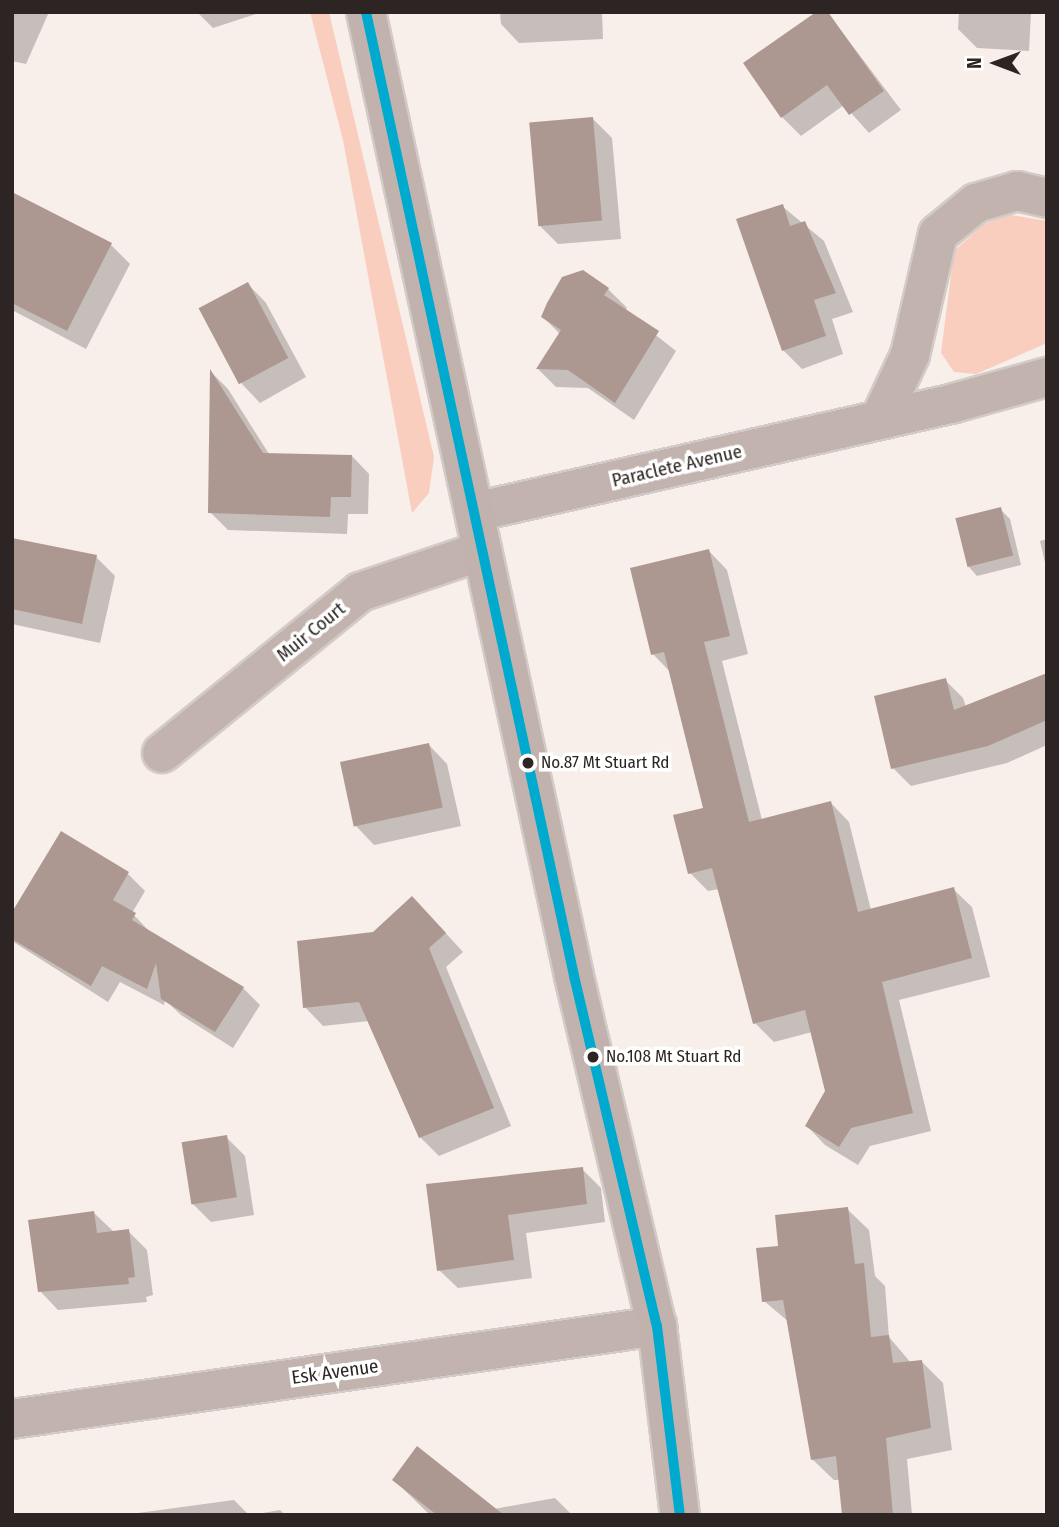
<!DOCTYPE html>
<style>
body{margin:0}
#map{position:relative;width:1059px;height:1527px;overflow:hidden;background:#f8eeea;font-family:"Fira Sans Condensed",sans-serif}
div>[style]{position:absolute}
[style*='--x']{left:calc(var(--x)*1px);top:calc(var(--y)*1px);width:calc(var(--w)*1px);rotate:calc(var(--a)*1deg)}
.green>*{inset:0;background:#f9cebf}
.shadow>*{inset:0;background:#0003}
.building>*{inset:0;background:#ac9890;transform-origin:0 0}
.roads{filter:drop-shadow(2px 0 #d2cbc7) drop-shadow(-2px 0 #d2cbc7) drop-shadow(0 2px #d2cbc7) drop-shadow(0 -2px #d2cbc7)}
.street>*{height:38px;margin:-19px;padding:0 19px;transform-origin:19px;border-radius:19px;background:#c2b3ae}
.secondary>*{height:38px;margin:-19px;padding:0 19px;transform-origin:19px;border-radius:19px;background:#c2b2ad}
.bus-1>*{height:10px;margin:-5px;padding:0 5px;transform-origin:5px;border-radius:5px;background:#00a9ce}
.dots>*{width:19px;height:19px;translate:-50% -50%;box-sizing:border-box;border:4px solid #fff;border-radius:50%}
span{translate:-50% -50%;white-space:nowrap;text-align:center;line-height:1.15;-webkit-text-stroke:7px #fff;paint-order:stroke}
.bus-label{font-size:17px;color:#2c2523}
.left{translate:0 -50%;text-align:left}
.street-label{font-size:19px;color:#2c2523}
.frame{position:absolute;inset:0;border:14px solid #2c2523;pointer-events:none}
.north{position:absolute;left:961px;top:28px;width:70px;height:70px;-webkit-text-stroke:5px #fff;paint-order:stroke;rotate:270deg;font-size:19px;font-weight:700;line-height:28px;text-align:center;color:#2c2523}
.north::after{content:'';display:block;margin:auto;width:24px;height:32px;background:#2c2523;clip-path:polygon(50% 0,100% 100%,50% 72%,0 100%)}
</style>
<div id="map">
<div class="green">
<i style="clip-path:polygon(310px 12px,329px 12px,434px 457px,429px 493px,412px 513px,343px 140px)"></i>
<i style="clip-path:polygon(1005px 214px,1047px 221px,1047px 343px,976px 374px,954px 372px,941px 353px,954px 251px,983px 225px)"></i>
</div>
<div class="shadow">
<i style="clip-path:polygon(12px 12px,49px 12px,26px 64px,12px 61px)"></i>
<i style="clip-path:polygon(197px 12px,262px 12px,213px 28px)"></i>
<i style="clip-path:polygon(500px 12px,602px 12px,603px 39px,519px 43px,501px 24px)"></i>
<i style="clip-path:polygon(827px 12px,901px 110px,869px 133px,844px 105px,801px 136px,782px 117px)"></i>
<i style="clip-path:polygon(959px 12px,1031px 12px,1029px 51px,977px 48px,958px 29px)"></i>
<i style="clip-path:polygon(593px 119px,612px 138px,621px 239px,558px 244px,540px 226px)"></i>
<i style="clip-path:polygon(12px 194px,111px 245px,130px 264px,86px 349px,12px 310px)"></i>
<i style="clip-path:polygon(782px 206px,824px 241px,853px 312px,832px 319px,843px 354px,802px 369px,783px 350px)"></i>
<i style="clip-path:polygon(582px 272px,608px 289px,627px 308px,625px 311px,676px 351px,634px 420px,588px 388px,556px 387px,538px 369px,560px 334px,543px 317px)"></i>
<i style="clip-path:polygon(248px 284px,266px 303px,306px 377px,260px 403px,242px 384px)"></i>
<i style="clip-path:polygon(212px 373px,228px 389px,269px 454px,352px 456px,369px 474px,368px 514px,348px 514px,347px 534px,228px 530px,210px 512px)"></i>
<i style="clip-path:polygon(1000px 509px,1010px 519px,1021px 565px,977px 576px,968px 566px)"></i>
<i style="clip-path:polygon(1047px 539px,1047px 571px,1040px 541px)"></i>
<i style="clip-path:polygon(12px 540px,96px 557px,115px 576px,100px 643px,12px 624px)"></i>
<i style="clip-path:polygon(709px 551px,727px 570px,748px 654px,722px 661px,762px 820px,831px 803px,849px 822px,871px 910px,953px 889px,972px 907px,990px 977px,899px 1000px,931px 1131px,870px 1146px,858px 1165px,825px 1145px,807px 1126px,827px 1091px,812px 1032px,774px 1042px,755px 1023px,719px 889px,708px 891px,690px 873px,705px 809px,672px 674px,653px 654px)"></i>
<i style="clip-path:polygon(1047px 675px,1047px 745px,1007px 763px,911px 786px,893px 768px,945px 680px,963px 698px,966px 707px)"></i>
<i style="clip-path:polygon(429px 745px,447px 764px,461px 826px,374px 845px,356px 826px)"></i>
<i style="clip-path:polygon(128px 874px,145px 891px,132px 913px,151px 933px,243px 988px,260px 1005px,233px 1048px,181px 1015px,165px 1000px,164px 1005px,120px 982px,108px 1002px,12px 941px,12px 916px)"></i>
<i style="clip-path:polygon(431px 917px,463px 952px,446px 967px,511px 1126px,439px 1156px,420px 1137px,369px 1021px,323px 1026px,305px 1007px,373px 934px)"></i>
<i style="clip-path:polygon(226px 1137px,245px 1156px,254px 1215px,211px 1222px,192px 1203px)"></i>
<i style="clip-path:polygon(582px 1169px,601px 1188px,605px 1222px,526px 1233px,532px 1278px,458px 1288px,439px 1270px,428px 1186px)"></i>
<i style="clip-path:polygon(847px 1209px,869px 1230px,875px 1276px,885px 1286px,889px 1337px,911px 1363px,921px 1361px,943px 1383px,952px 1450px,907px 1459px,912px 1515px,844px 1515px,840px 1480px,834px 1480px,812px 1459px,789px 1322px,764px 1301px,780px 1248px)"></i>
<i style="clip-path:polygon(94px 1213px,113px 1231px,128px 1231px,147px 1250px,153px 1295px,146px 1297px,147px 1302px,58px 1310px,40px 1291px)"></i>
<i style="clip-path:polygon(394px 1480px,494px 1509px,555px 1498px,572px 1515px,430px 1515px)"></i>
<i style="clip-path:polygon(234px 1500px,249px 1515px,123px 1515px)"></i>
<i style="clip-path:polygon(280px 1510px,285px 1515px,251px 1515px)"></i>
</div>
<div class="building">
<i style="clip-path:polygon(816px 12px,828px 12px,884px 91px,849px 115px,827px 85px,781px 118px,743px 63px)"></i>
<i style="left:593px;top:117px;width:104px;height:64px;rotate:85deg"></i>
<i style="clip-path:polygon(12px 192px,112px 243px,67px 331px,12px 303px)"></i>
<i style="clip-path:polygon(783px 204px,790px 226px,805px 221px,836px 293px,814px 300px,826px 336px,782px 351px,736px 219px)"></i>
<i style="clip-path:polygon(583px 270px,609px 288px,604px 295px,659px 331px,615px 403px,568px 370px,536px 369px,561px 330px,541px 317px,547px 303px,562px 277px)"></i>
<i style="left:248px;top:282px;width:86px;height:56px;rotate:62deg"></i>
<i style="clip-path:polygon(210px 369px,263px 453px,352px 455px,351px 497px,331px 497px,330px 517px,208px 513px)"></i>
<i style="left:1001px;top:507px;width:50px;height:47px;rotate:76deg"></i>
<i style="clip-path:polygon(12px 538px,97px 555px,82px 624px,12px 609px)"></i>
<i style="clip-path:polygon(709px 549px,730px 636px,704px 642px,749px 822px,831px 801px,858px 912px,954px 887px,972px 958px,882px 982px,913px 1113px,851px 1128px,839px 1147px,805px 1126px,825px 1091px,805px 1010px,753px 1024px,712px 868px,688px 874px,673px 815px,703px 808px,664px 652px,651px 655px,630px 568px)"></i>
<i style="clip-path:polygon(1047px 673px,1047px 720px,988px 746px,891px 769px,874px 696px,946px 678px,954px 710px)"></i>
<i style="left:429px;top:743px;width:66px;height:91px;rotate:78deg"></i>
<i style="clip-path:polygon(61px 831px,129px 872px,113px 900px,136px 913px,132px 920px,244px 987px,215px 1032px,161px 999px,156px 963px,147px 989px,102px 966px,91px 986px,12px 939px,12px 912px)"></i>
<i style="clip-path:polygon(412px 896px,446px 933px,429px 948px,494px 1108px,419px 1138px,359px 1002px,303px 1008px,297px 941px,373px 932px)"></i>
<i style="left:227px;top:1135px;width:63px;height:46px;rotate:81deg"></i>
<i style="clip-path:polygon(583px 1167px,587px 1204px,508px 1215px,514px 1260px,437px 1271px,426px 1184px)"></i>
<i style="clip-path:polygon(848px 1207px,855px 1264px,864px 1263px,871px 1337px,889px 1335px,893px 1363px,922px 1360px,931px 1428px,886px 1438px,893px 1515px,842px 1515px,836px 1456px,811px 1460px,783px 1300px,762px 1302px,756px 1248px,778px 1246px,775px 1215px)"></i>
<i style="clip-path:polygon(94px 1211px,97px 1233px,129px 1229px,135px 1277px,128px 1278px,129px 1284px,38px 1292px,28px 1220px)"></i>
<i style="clip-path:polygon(417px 1446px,504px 1515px,437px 1515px,392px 1480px)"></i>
</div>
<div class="roads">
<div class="street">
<i style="--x:880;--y:419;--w:71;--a:-64.9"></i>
<i style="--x:910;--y:355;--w:124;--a:-77"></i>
<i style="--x:938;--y:234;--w:49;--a:-39.2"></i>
<i style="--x:976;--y:203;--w:43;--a:-16.3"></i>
<i style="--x:1017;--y:191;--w:31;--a:13"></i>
<i style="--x:475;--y:512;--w:491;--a:-12.8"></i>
<i style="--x:954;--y:403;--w:97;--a:-15.6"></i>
<i style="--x:162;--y:753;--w:255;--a:-39.1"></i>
<i style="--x:360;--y:592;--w:129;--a:-18.6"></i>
<i style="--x:12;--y:1419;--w:652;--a:-8.2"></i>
</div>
<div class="secondary">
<i style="--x:366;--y:12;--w:986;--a:77.82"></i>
<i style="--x:574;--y:976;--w:360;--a:76.7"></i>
<i style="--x:657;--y:1326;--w:190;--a:83.1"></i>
</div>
</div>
<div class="bus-1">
<i style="--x:366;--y:12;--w:986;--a:77.82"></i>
<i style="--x:574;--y:976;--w:360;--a:76.7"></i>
<i style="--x:657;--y:1326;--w:190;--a:83.1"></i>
</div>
<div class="dots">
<i style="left:528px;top:763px;background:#2c2523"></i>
<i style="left:593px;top:1057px;background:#2c2523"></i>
</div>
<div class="bus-label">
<span class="left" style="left:541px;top:763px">No.87 Mt Stuart Rd</span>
<span class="left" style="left:606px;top:1057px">No.108 Mt Stuart Rd</span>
</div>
<div class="street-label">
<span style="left:677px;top:466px;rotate:-13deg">Paraclete Avenue</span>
<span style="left:311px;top:632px;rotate:-39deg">Muir Court</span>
<span style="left:335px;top:1372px;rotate:-8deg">Esk Avenue</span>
</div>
<div class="frame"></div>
<div class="north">N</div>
</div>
